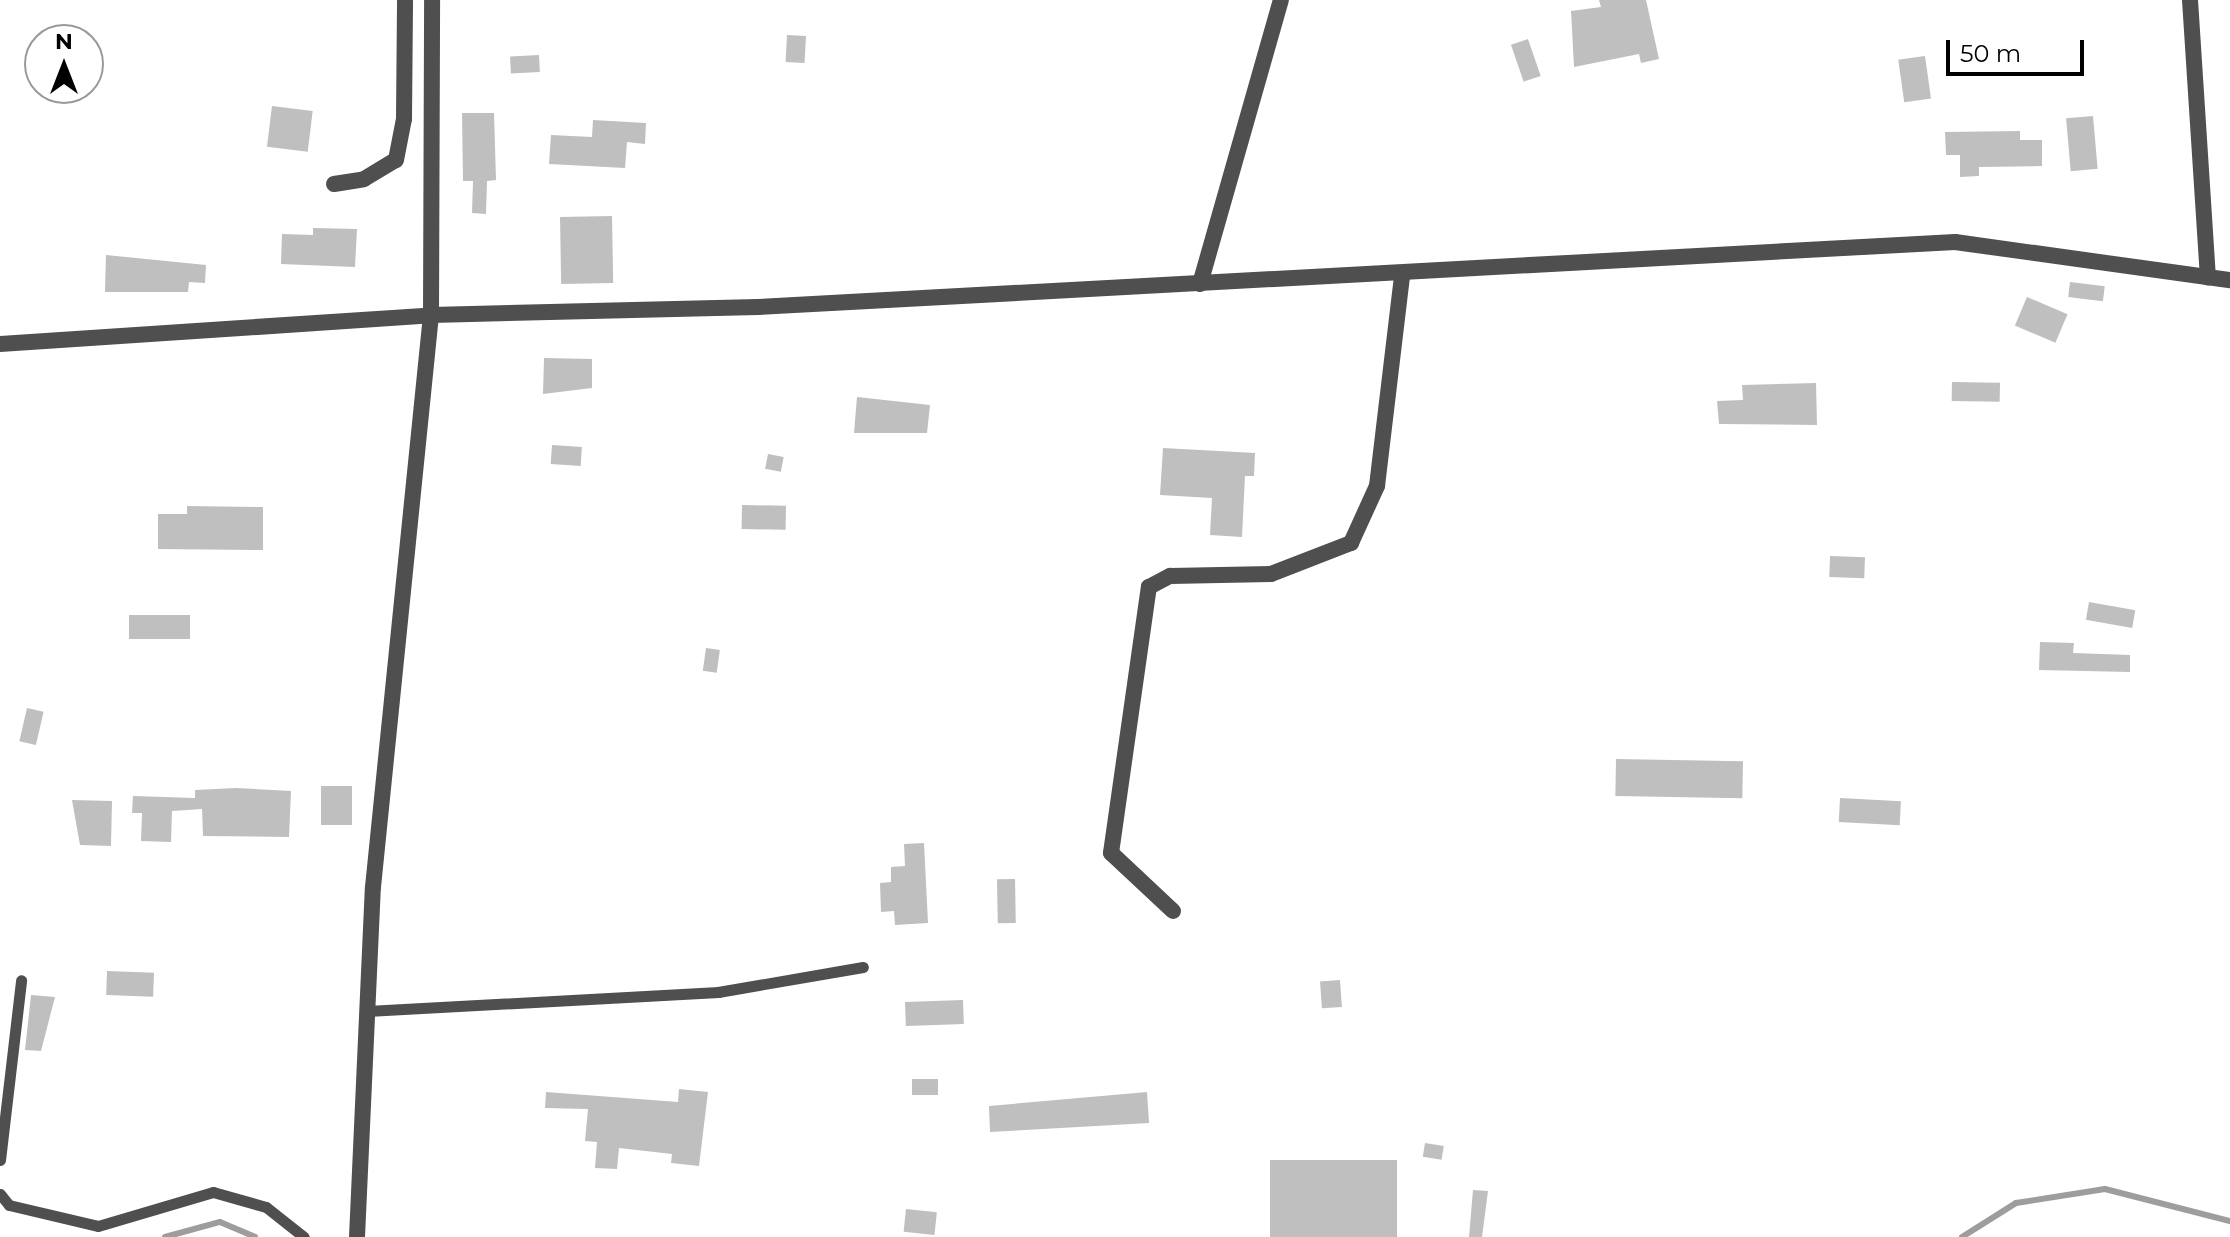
<!DOCTYPE html>
<style>
body{margin:0}
#map{position:relative;width:2230px;height:1237px;overflow:hidden;background:#fff;font-family:Montserrat,sans-serif}
div>[style]{position:absolute}
[style*='--x']{left:calc(var(--x)*1px);top:calc(var(--y)*1px);width:calc(var(--w)*1px);rotate:calc(var(--a)*1deg)}
.stream>*{height:6px;margin:-3px;padding:0 3px;transform-origin:3px;border-radius:3px;background:#9d9d9d}
.building>*{inset:0;background:#bfbfbf;transform-origin:0 0}
.service>*{height:11px;margin:-5.5px;padding:0 5.5px;transform-origin:5.5px;border-radius:5.5px;background:#4f4f4f}
.minor>*{height:16px;margin:-8px;padding:0 8px;transform-origin:8px;border-radius:8px;background:#4f4f4f}
span{translate:-50% -50%;white-space:nowrap;text-align:center;line-height:1.15;-webkit-text-stroke:7px #fff;paint-order:stroke}
.north{position:absolute;left:24px;top:24px;width:80px;height:80px;box-sizing:border-box;background:#fff;border:2px solid #999;border-radius:50%;rotate:0deg;font-size:22px;font-weight:700;line-height:32px;text-align:center;color:#000}
.north::after{content:'';display:block;margin:auto;width:28px;height:36px;background:#000;clip-path:polygon(50% 0,100% 100%,50% 72%,0 100%)}
.scale{position:absolute;left:1946px;top:40px;width:138px;height:36px;box-sizing:border-box;border:4px solid #000;border-top:0;padding-left:10px;font-size:24px;line-height:28px;white-space:nowrap;color:#000;-webkit-text-stroke:6px #fff;paint-order:stroke}
</style>
<div id="map">
<div class="stream">
<i style="--x:165;--y:1237;--w:57;--a:-15.3"></i>
<i style="--x:220;--y:1222;--w:38;--a:23"></i>
<i style="--x:1962;--y:1237;--w:64;--a:-32.2"></i>
<i style="--x:2016;--y:1203;--w:90;--a:-8.9"></i>
<i style="--x:2105;--y:1189;--w:129;--a:14.4"></i>
</div>
<div class="building">
<i style="clip-path:polygon(1599px 0,1646px 0,1659px 59px,1641px 63px,1639px 54px,1574px 67px,1571px 11px,1601px 7px)"></i>
<i style="left:787px;top:35px;width:19px;height:27px;rotate:3deg"></i>
<i style="left:1528px;top:39px;width:39px;height:18px;rotate:71deg"></i>
<i style="left:539px;top:55px;width:17px;height:29px;rotate:87deg"></i>
<i style="left:1925px;top:56px;width:43px;height:27px;rotate:82deg"></i>
<i style="left:272px;top:106px;width:41px;height:41px;rotate:7deg"></i>
<i style="clip-path:polygon(462px 113px,494px 113px,496px 180px,487px 181px,486px 214px,472px 213px,473px 181px,463px 181px)"></i>
<i style="left:2093px;top:116px;width:53px;height:27px;rotate:85deg"></i>
<i style="clip-path:polygon(593px 120px,646px 123px,645px 144px,627px 142px,625px 168px,549px 164px,551px 135px,592px 137px)"></i>
<i style="clip-path:polygon(2020px 131px,2020px 140px,2042px 140px,2042px 166px,1979px 167px,1979px 176px,1960px 177px,1960px 155px,1946px 155px,1945px 132px)"></i>
<i style="left:612px;top:216px;width:67px;height:52px;rotate:89deg"></i>
<i style="clip-path:polygon(313px 228px,357px 229px,355px 267px,281px 264px,282px 234px,313px 235px)"></i>
<i style="clip-path:polygon(106px 255px,206px 265px,205px 283px,189px 282px,188px 292px,105px 292px)"></i>
<i style="left:2070px;top:282px;width:35px;height:15px;rotate:7deg"></i>
<i style="left:2027px;top:297px;width:44px;height:31px;rotate:23deg"></i>
<i style="clip-path:polygon(544px 358px,592px 359px,592px 388px,543px 394px)"></i>
<i style="left:1952px;top:382px;width:48px;height:19px;rotate:1deg"></i>
<i style="clip-path:polygon(1816px 383px,1817px 425px,1719px 424px,1717px 401px,1743px 400px,1742px 385px)"></i>
<i style="clip-path:polygon(857px 397px,930px 405px,927px 433px,854px 433px)"></i>
<i style="left:552px;top:445px;width:30px;height:19px;rotate:4deg"></i>
<i style="clip-path:polygon(1163px 448px,1255px 453px,1254px 476px,1245px 476px,1242px 537px,1210px 535px,1212px 498px,1160px 495px)"></i>
<i style="left:768px;top:454px;width:16px;height:15px;rotate:11deg"></i>
<i style="left:742px;top:505px;width:44px;height:24px;rotate:1deg"></i>
<i style="clip-path:polygon(187px 506px,263px 507px,263px 550px,158px 549px,158px 514px,187px 514px)"></i>
<i style="left:1830px;top:556px;width:35px;height:21px;rotate:2deg"></i>
<i style="left:2089px;top:602px;width:47px;height:18px;rotate:10deg"></i>
<i style="left:129px;top:615px;width:61px;height:24px"></i>
<i style="clip-path:polygon(2040px 642px,2074px 643px,2073px 653px,2130px 655px,2130px 672px,2039px 670px)"></i>
<i style="left:706px;top:648px;width:14px;height:23px;rotate:8deg"></i>
<i style="left:27px;top:708px;width:17px;height:34px;rotate:13deg"></i>
<i style="left:1616px;top:759px;width:127px;height:37px;rotate:1deg"></i>
<i style="left:321px;top:786px;width:31px;height:39px"></i>
<i style="clip-path:polygon(236px 788px,291px 791px,289px 837px,203px 836px,202px 809px,172px 811px,171px 842px,141px 841px,142px 813px,132px 813px,133px 796px,195px 798px,195px 790px)"></i>
<i style="left:1840px;top:798px;width:61px;height:24px;rotate:3deg"></i>
<i style="clip-path:polygon(72px 800px,112px 801px,111px 846px,80px 845px)"></i>
<i style="clip-path:polygon(924px 843px,928px 923px,895px 925px,894px 911px,881px 912px,880px 883px,891px 882px,891px 867px,905px 866px,904px 844px)"></i>
<i style="left:1015px;top:879px;width:44px;height:18px;rotate:89deg"></i>
<i style="left:107px;top:971px;width:47px;height:24px;rotate:2deg"></i>
<i style="left:1340px;top:980px;width:27px;height:20px;rotate:86deg"></i>
<i style="clip-path:polygon(31px 995px,55px 997px,41px 1051px,25px 1050px)"></i>
<i style="left:963px;top:1000px;width:24px;height:58px;rotate:88deg"></i>
<i style="left:938px;top:1079px;width:16px;height:26px;rotate:90deg"></i>
<i style="clip-path:polygon(679px 1089px,708px 1092px,699px 1166px,671px 1163px,672px 1154px,619px 1148px,617px 1169px,595px 1168px,597px 1142px,585px 1141px,588px 1109px,545px 1108px,546px 1092px,678px 1102px)"></i>
<i style="clip-path:polygon(1147px 1092px,1149px 1123px,990px 1132px,989px 1106px)"></i>
<i style="left:1425px;top:1143px;width:19px;height:14px;rotate:9deg"></i>
<i style="left:1270px;top:1160px;width:127px;height:77px"></i>
<i style="clip-path:polygon(1473px 1190px,1488px 1191px,1482px 1237px,1469px 1237px)"></i>
<i style="left:906px;top:1209px;width:31px;height:23px;rotate:6deg"></i>
</div>
<div class="service">
<i style="--x:367;--y:1011;--w:352;--a:-3.1"></i>
<i style="--x:718;--y:992;--w:147;--a:-9.8"></i>
<i style="--x:0;--y:1160;--w:181;--a:-83.3"></i>
<i style="--x:0;--y:1194;--w:14;--a:51"></i>
<i style="--x:9;--y:1205;--w:91;--a:13.3"></i>
<i style="--x:98;--y:1226;--w:120;--a:-16.5"></i>
<i style="--x:213;--y:1192;--w:55;--a:15.8"></i>
<i style="--x:266;--y:1207;--w:48;--a:38.3"></i>
</div>
<div class="minor">
<i style="--x:2190;--y:0;--w:278;--a:86.3"></i>
<i style="--x:334;--y:184;--w:30;--a:-9"></i>
<i style="--x:364;--y:179;--w:37;--a:-31"></i>
<i style="--x:396;--y:160;--w:42;--a:-79"></i>
<i style="--x:404;--y:119;--w:119;--a:-89.5"></i>
<i style="--x:1200;--y:284;--w:295;--a:-74.1"></i>
<i style="--x:0;--y:344;--w:432;--a:-3.8"></i>
<i style="--x:431;--y:315;--w:327;--a:-1.4"></i>
<i style="--x:758;--y:307;--w:1199;--a:-3.11"></i>
<i style="--x:1955;--y:242;--w:278;--a:7.9"></i>
<i style="--x:1173;--y:911;--w:85;--a:-136.9"></i>
<i style="--x:1111;--y:853;--w:269;--a:-81.9"></i>
<i style="--x:1149;--y:587;--w:24;--a:-28"></i>
<i style="--x:1170;--y:576;--w:101;--a:-1.1"></i>
<i style="--x:1271;--y:574;--w:86;--a:-21.2"></i>
<i style="--x:1351;--y:543;--w:63;--a:-65.5"></i>
<i style="--x:1377;--y:486;--w:212;--a:-83.2"></i>
<i style="--x:357;--y:1237;--w:350;--a:-87.4"></i>
<i style="--x:373;--y:887;--w:575;--a:-84.21"></i>
<i style="--x:431;--y:315;--w:315;--a:-89.8"></i>
</div>
<div class="north">N</div>
<div class="scale">50 m</div>
</div>
